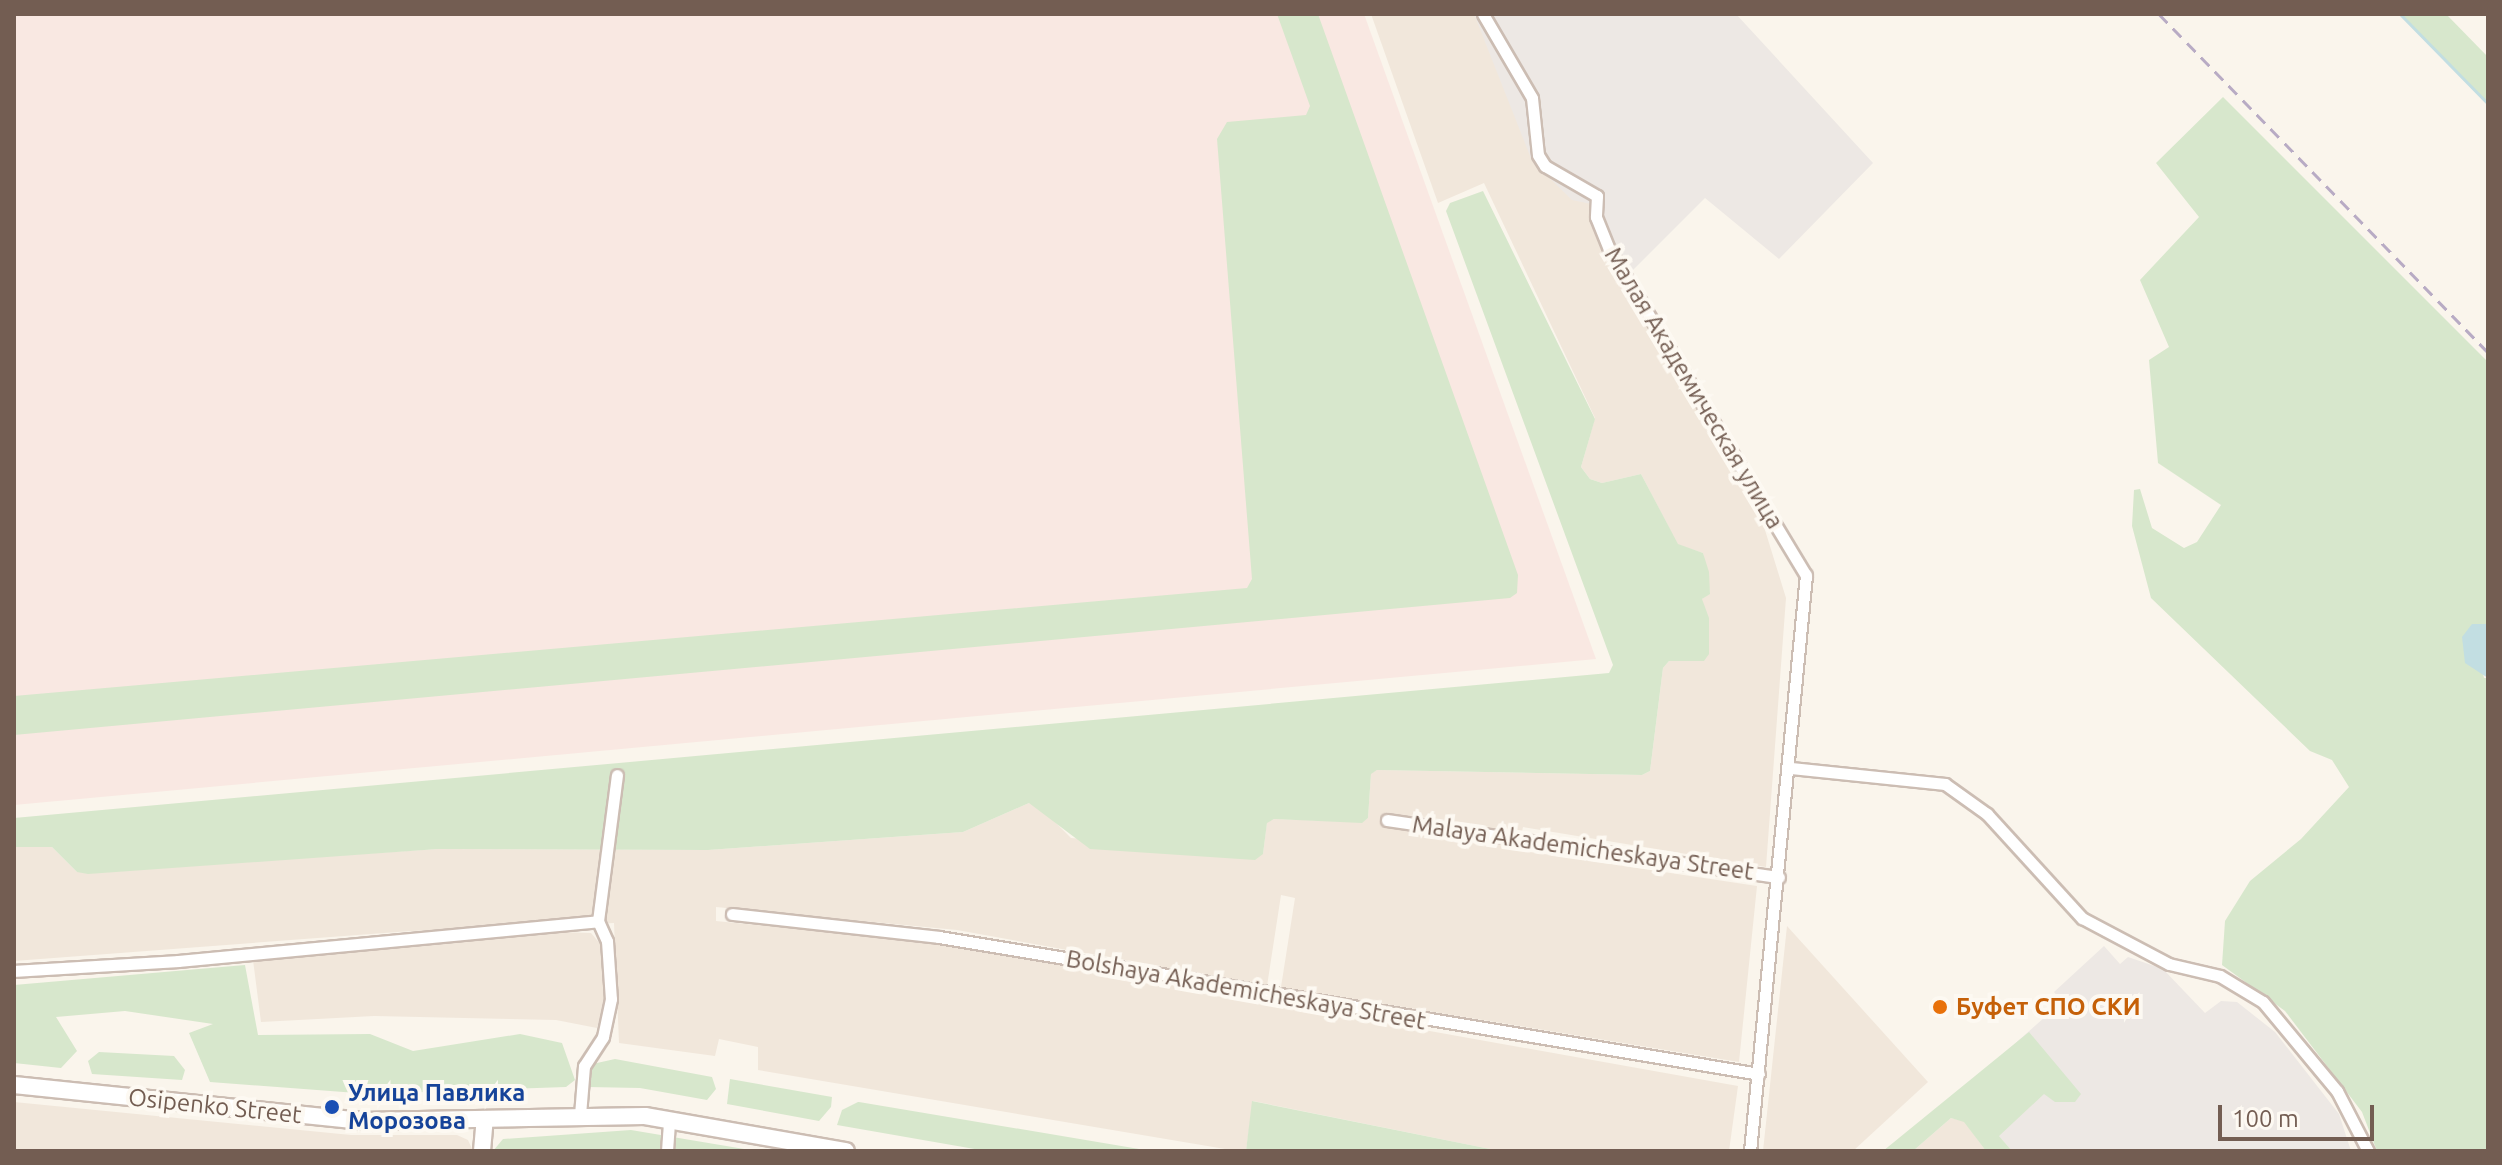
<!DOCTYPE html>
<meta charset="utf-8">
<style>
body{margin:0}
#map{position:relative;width:2502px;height:1165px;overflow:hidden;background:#faf5ec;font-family:Ubuntu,sans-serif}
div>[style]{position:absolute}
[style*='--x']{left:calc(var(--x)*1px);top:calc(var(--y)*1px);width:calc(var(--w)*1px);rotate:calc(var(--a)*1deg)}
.residential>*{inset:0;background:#f1e7db}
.commercial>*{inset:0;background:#f9e8e2}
.industrial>*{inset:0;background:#ede8e4}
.green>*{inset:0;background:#d7e7cc}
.water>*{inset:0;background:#c2dee2}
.stream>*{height:3px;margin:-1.5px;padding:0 1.5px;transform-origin:1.5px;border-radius:1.5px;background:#c2dee2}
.roads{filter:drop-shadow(2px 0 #ccbdb3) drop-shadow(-2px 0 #ccbdb3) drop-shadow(0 2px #ccbdb3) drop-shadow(0 -2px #ccbdb3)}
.street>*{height:11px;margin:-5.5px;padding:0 5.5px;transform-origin:5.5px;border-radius:5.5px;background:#fff}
.secondary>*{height:16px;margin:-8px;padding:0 8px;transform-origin:8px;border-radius:8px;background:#fff}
.rail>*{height:3px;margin-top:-1.5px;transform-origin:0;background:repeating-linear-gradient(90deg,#b8abc4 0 12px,transparent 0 20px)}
.dots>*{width:22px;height:22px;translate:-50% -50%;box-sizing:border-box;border:4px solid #fdf9f2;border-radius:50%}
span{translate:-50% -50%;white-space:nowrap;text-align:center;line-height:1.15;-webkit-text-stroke:8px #fdf9f2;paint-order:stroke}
.street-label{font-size:24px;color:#735d52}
.food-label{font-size:24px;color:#c56008;font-weight:700}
.left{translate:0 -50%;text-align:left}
.transit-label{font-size:24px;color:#164399;font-weight:700}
.frame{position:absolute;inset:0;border:16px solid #735d52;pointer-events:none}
.scale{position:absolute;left:2218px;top:1105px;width:156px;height:36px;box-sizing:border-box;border:4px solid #735d52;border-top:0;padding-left:10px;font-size:24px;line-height:28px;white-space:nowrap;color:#735d52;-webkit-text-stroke:6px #fdf9f2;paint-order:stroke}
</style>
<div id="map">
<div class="residential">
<i style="clip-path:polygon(1371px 14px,1474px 14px,1596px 205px,1608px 239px,1772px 523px,1765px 530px,1786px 598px,1766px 867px,1523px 827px,1518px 850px,1757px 886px,1739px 1062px,1281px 987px,1295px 898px,1281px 895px,1267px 986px,957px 930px,716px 907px,716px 921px,937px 943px,1738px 1086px,1729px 1151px,1500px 1151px,1253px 1101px,1246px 1151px,1237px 1151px,758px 1070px,758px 1047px,719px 1039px,715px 1056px,619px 1043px,614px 923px,411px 931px,14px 961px,14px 847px,52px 847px,77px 872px,438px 849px,708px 850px,963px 832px,1029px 803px,1037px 804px,1071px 838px,1263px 854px,1267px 822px,1274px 819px,1362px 822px,1368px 818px,1371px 773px,1377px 770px,1642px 775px,1650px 771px,1663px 668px,1669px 661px,1704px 661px,1702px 599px,1710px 593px,1703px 553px,1678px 545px,1641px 474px,1602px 483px,1590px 479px,1581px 467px,1595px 418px,1484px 183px,1438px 203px)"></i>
<i style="clip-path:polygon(1787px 926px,1928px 1082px,1853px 1151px,1763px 1151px)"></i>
<i style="clip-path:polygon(529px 931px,591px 933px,602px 946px,606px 997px,597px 1028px,556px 1020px,374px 1016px,261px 1022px,253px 960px)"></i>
<i style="clip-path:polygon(14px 1102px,351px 1135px,457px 1135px,468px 1140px,473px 1151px,14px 1151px)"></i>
<i style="clip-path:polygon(1951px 1118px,1964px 1121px,1986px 1151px,1913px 1151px)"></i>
</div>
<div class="commercial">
<i style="clip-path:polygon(14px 14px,1364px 14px,1596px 659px,14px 805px)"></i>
</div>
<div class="industrial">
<i style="clip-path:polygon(1474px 14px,1736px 14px,1873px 163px,1779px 259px,1705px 198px,1626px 277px,1596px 205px,1572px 200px,1532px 161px)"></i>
<i style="clip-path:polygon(2104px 946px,2120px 964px,2128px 957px,2163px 969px,2205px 1013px,2221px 1001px,2237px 1002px,2275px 1032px,2339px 1114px,2351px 1151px,2012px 1151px,1960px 1092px,2062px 1002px,2054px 992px)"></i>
</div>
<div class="green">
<i style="clip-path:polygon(1277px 14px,1318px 14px,1518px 575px,1517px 593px,1510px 598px,14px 735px,14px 696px,1247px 588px,1252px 579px,1217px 139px,1227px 122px,1306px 115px,1310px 106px)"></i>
<i style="clip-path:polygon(2401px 14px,2446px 14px,2488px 57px,2488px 103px)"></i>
<i style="clip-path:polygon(2223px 97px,2488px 362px,2488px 624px,2472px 624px,2484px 678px,2488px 678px,2488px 1151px,2377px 1151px,2362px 1112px,2285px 1011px,2222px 965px,2225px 921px,2250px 881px,2301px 839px,2349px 787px,2332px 760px,2310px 751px,2151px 598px,2132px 526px,2134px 490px,2140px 489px,2152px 528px,2184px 548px,2197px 542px,2221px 505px,2158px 463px,2149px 360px,2169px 347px,2140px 280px,2199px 217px,2156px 163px)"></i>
<i style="clip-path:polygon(1483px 191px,1595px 419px,1581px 467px,1590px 479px,1602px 483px,1641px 474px,1678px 544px,1703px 553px,1709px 572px,1710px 594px,1702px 599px,1709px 618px,1709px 654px,1704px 661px,1669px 661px,1663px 668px,1650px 771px,1642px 775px,1377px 770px,1371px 774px,1368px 818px,1362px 823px,1274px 819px,1267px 823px,1263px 854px,1255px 860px,1090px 849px,1029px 803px,963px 832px,708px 850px,438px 849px,88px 874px,77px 872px,52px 847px,14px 847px,14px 818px,1609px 673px,1613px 665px,1446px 211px,1450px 203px)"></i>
<i style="clip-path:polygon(245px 965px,258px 1035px,370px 1034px,413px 1051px,520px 1034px,562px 1043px,575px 1080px,566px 1087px,370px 1094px,210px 1082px,189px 1033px,213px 1024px,125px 1011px,56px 1017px,77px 1051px,61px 1068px,14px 1063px,14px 985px)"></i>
<i style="clip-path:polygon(2029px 1032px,2081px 1094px,2075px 1102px,2055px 1102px,2044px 1094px,1999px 1136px,2012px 1151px,1986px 1151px,1964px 1122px,1951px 1118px,1913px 1151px,1883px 1151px)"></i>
<i style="clip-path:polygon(99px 1052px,174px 1056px,185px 1070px,182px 1080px,92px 1074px,88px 1061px)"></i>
<i style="clip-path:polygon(615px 1059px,712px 1077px,716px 1089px,707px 1100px,640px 1088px,588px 1087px,588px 1065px)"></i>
<i style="clip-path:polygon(730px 1079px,832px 1097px,831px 1107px,819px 1121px,727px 1104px)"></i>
<i style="clip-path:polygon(1252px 1101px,1500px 1151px,1246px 1151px)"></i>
<i style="clip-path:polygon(858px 1102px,859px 1102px,1151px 1151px,986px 1151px,837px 1125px,842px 1110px)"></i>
<i style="clip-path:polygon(631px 1130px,756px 1151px,493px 1151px,503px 1139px)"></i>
</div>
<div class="water">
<i style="clip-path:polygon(2472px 624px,2488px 624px,2488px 678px,2465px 663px,2462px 637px)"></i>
</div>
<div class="stream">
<i style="--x:2400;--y:14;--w:126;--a:45.6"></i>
</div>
<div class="roads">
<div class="street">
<i style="--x:1483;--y:14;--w:97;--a:59.7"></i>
<i style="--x:1532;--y:98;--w:57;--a:84"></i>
<i style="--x:1538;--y:155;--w:13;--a:58"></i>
<i style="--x:1545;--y:166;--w:60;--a:30"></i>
<i style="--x:1597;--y:196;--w:21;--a:93"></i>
<i style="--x:1596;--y:217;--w:35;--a:68"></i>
<i style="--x:1609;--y:249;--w:381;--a:58.9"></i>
<i style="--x:1806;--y:575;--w:579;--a:95.55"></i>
<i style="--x:1791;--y:768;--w:155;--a:5.9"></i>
<i style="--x:1945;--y:784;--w:52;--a:35.5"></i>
<i style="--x:1987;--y:814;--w:141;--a:47.6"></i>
<i style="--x:2082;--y:918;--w:98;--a:27.9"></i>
<i style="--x:2169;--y:964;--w:52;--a:13.2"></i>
<i style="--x:2220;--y:976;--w:50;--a:31.2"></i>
<i style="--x:2263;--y:1002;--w:116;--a:50.3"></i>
<i style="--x:2337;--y:1091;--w:68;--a:62.7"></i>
<i style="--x:1387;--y:820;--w:396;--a:8.3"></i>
<i style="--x:732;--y:914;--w:208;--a:6.3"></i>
<i style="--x:939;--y:937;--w:831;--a:9.48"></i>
<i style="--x:598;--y:921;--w:147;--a:-82.6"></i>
<i style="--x:14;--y:971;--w:164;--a:-3.5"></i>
<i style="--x:178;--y:961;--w:422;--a:-5.4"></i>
<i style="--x:598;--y:921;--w:22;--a:66"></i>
<i style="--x:607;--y:941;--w:58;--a:86.1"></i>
<i style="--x:611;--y:999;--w:39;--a:102"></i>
<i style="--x:603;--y:1037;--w:35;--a:123"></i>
<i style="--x:584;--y:1066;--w:49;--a:94.7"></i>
<i style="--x:667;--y:1151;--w:31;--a:-86"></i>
</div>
<div class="secondary">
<i style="--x:14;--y:1085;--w:350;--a:5.9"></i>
<i style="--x:362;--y:1121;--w:283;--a:-1"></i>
<i style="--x:645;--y:1116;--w:204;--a:9.9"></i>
<i style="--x:482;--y:1151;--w:32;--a:-85"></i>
</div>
</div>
<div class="rail">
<i style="--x:2159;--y:14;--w:472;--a:45.8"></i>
</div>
<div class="dots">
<i style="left:1940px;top:1007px;background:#e8710a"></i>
<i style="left:332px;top:1107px;background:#1a4fb4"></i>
</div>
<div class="street-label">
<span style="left:1694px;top:388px;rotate:59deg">Малая Академическая улица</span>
<span style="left:1583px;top:848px;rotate:8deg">Malaya Akademicheskaya Street</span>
<span style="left:1246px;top:990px;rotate:10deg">Bolshaya Akademicheskaya Street</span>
<span style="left:215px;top:1106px;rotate:6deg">Osipenko Street</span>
</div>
<div class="food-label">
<span class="left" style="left:1956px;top:1007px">Буфет СПО СКИ</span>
</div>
<div class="transit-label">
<span class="left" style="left:348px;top:1107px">Улица Павлика<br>Морозова</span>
</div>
<div class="frame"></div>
<div class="scale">100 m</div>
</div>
